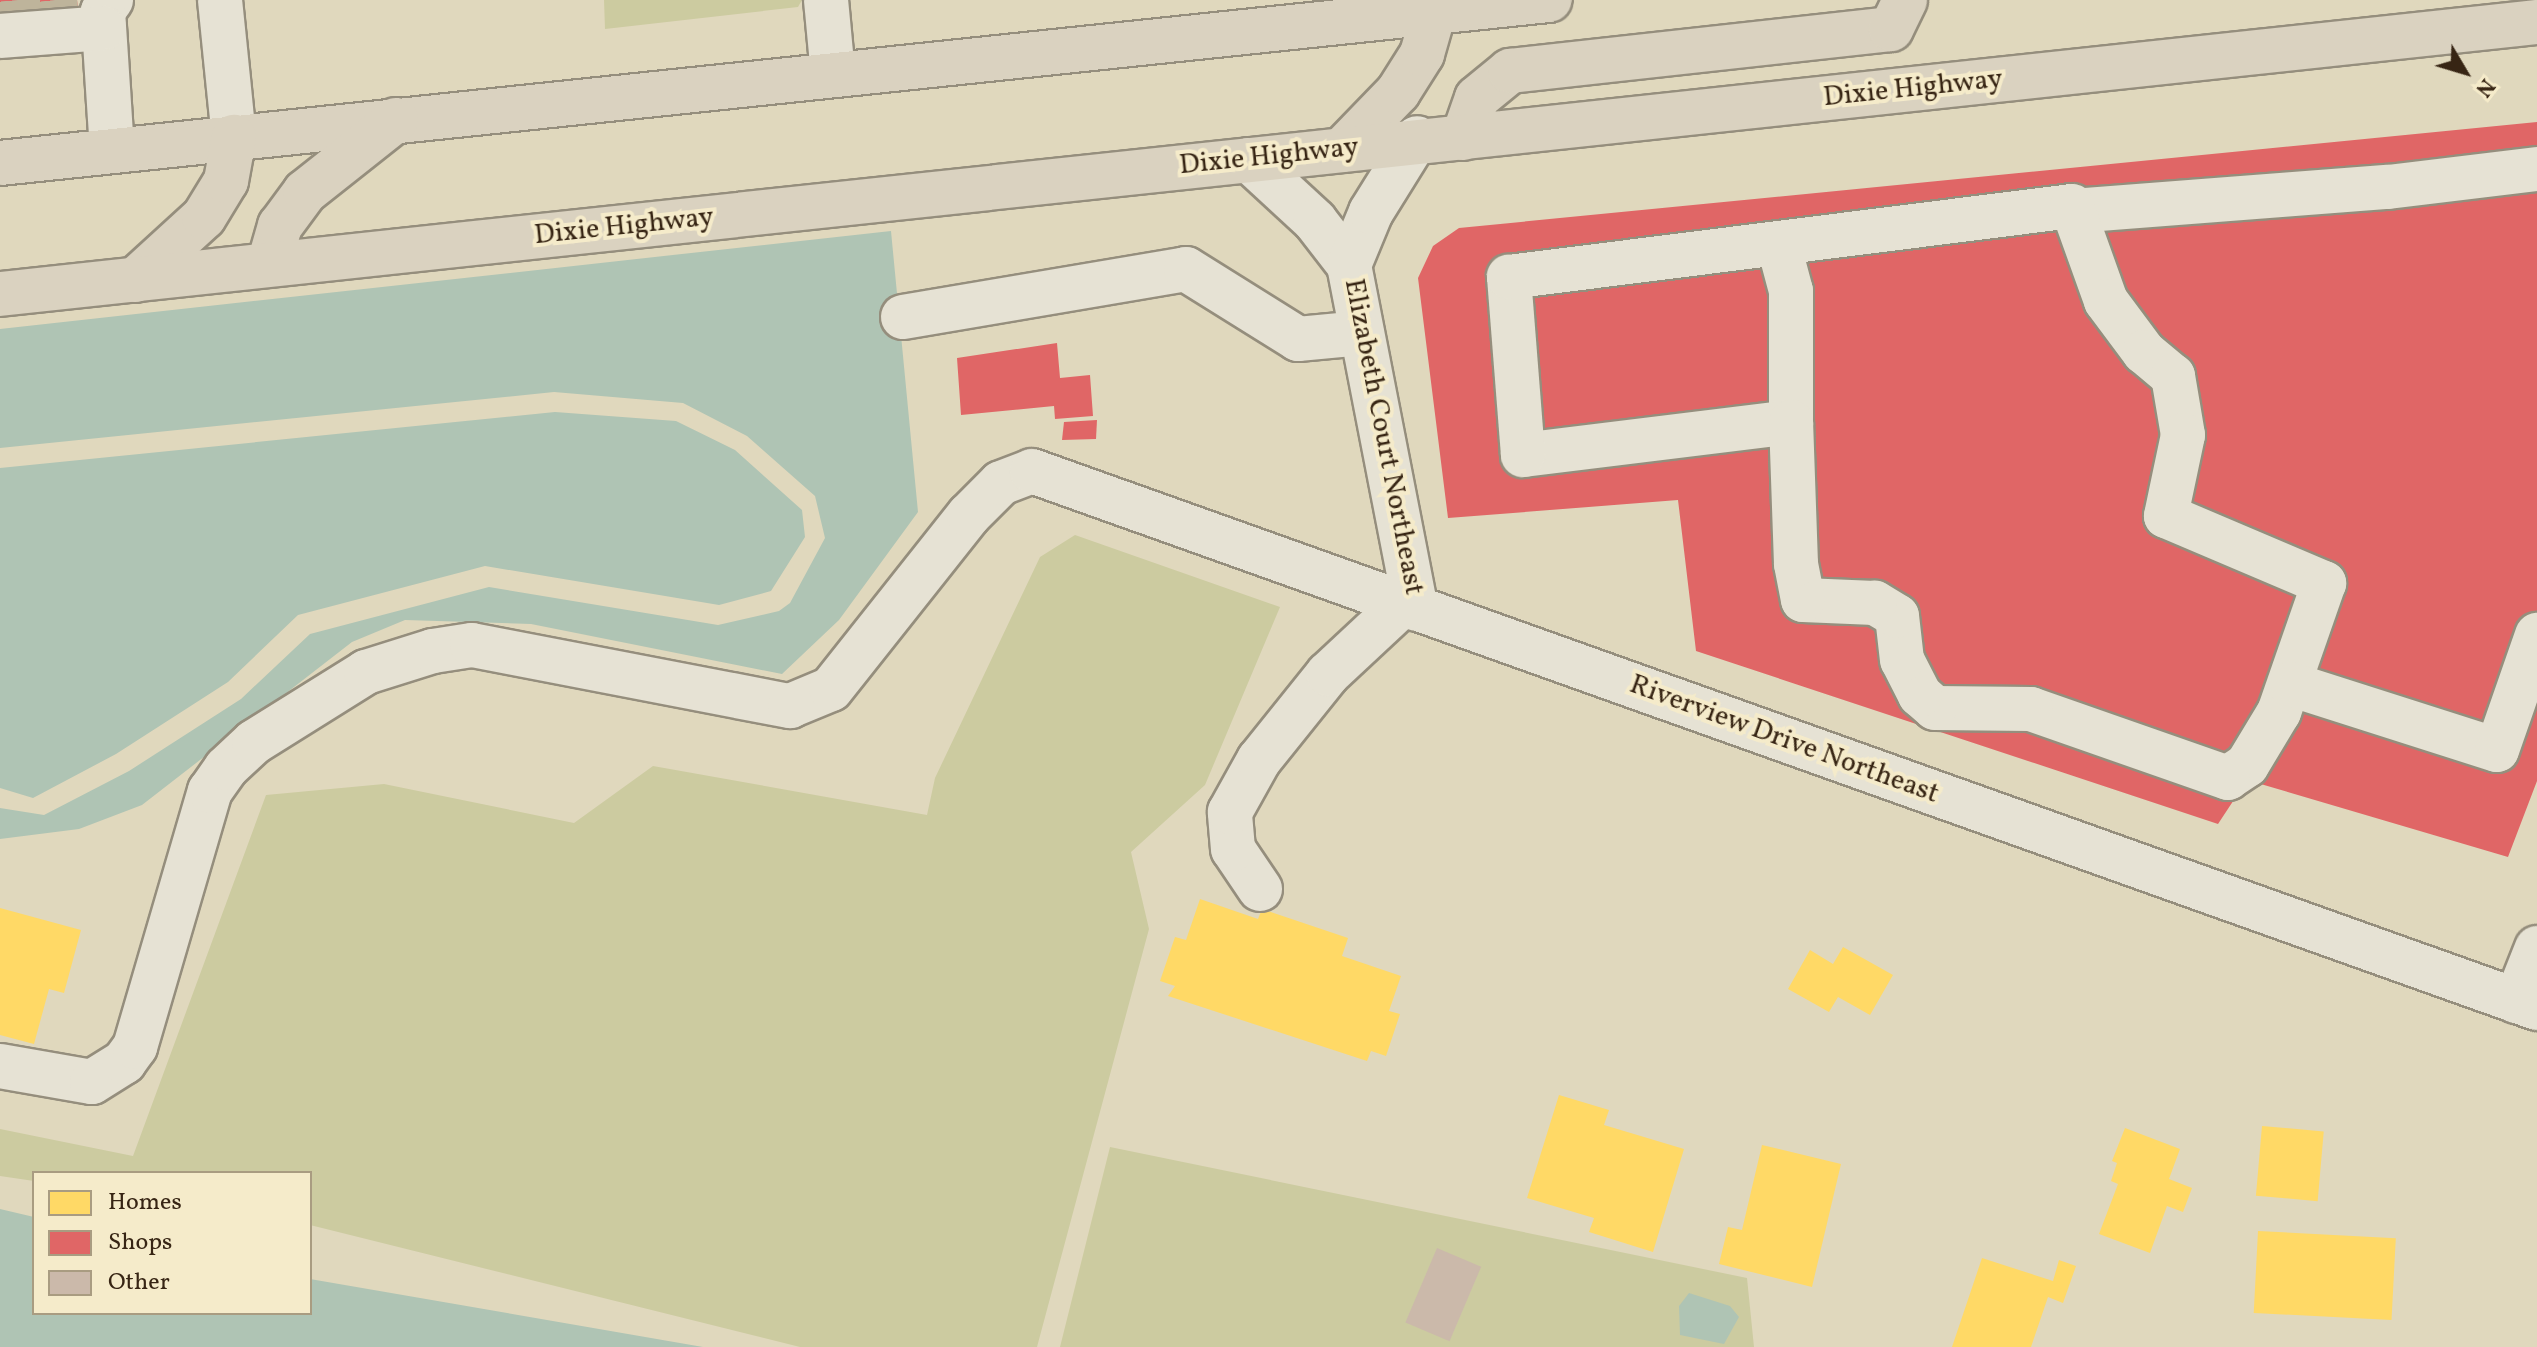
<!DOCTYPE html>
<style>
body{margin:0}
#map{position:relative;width:2537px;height:1347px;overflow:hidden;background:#e0d8bd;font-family:Vollkorn,serif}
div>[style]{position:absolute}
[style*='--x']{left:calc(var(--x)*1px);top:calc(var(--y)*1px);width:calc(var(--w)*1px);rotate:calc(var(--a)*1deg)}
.green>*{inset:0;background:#cccba0}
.water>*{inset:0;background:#afc4b4}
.homes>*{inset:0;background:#ffd966;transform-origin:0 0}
.shops>*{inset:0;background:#e06666}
.building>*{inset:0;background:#cbb9aa;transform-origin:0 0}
.minor-tunnel>*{height:44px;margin-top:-22px;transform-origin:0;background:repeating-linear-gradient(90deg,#beb49b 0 44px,transparent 0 66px)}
.roads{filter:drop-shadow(2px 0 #958e7d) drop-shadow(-2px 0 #958e7d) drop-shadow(0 2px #958e7d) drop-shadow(0 -2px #958e7d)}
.minor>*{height:44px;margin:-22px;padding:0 22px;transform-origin:22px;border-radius:22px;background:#e6e2d4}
.major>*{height:44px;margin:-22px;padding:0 22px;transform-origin:22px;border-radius:22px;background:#dad2c0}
span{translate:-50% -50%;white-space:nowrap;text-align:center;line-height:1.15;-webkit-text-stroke:8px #f5ebca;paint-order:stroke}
.street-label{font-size:28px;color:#372514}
.legend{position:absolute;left:32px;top:1171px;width:280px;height:144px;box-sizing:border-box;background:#f5ebca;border:2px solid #a99c81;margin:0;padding:10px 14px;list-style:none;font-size:24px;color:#372514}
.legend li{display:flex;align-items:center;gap:16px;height:40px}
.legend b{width:40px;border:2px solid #a99c81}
.north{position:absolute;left:2425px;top:32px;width:80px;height:80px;-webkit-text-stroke:6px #f5ebca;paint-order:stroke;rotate:128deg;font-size:22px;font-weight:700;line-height:32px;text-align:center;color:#372514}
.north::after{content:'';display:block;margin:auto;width:28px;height:36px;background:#372514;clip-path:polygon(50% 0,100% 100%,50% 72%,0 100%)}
</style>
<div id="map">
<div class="green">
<i style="clip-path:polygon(604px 0,802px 0,798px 7px,605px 29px)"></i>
<i style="clip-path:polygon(1075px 535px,1280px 607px,1205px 785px,1131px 852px,1149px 929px,1037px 1347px,800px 1347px,310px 1225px,310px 1173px,34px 1173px,34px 1181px,0 1176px,0 1129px,133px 1156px,266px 795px,384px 784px,574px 823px,653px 766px,927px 815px,935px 778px,1040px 557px)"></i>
<i style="clip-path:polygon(1110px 1147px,1747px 1278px,1754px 1347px,1060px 1347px)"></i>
</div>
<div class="water">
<i style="clip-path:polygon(891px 231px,918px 512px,839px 620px,782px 674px,531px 624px,405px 620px,352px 642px,142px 805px,79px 829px,0 839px,0 808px,44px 815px,129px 771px,241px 699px,310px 634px,489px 587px,718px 625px,779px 611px,790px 603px,825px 538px,815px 496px,747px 436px,683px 403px,554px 392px,0 448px,0 329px)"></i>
<i style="clip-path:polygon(555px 412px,676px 421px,735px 450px,802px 510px,805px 537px,771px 591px,719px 605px,485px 566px,298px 615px,228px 682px,116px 754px,33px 798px,0 788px,0 468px)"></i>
<i style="clip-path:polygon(0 1209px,34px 1217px,34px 1313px,310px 1313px,310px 1279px,703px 1347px,0 1347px)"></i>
<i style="clip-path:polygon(1689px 1293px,1730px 1306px,1739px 1317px,1724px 1344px,1680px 1335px,1679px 1306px)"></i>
</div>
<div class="homes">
<i style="clip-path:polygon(1200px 899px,1258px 919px,1262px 909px,1348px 938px,1342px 956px,1401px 976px,1389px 1011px,1400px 1014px,1386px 1056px,1371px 1051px,1367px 1061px,1168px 996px,1175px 986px,1160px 981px,1175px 937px,1186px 940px)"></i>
<i style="clip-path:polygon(0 908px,81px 930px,64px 993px,49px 989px,34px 1044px,0 1035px)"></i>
<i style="clip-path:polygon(1843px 947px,1893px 975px,1870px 1015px,1838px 997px,1829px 1012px,1788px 989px,1810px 950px,1833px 964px)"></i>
<i style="clip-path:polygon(1559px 1095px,1609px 1110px,1604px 1125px,1684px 1149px,1653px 1252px,1589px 1232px,1594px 1218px,1527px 1198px)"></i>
<i style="left:2262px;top:1126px;width:62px;height:70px;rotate:5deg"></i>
<i style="clip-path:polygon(2125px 1128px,2180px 1149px,2169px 1179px,2192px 1188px,2183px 1212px,2167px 1206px,2150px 1253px,2099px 1234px,2118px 1184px,2111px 1181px,2117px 1163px,2112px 1161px)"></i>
<i style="clip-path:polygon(1762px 1145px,1841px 1164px,1812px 1287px,1719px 1264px,1728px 1227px,1742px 1230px)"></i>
<i style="left:2258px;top:1231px;width:138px;height:82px;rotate:3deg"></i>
<i style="clip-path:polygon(1982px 1258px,2053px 1281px,2059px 1260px,2076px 1266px,2063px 1303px,2048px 1297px,2031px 1347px,1952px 1347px)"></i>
</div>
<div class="shops">
<i style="clip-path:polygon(0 0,77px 0,79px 17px,0 26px)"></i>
<i style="clip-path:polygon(2537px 122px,2537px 781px,2508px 857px,2247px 780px,2218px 824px,1696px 651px,1678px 500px,1448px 518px,1418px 278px,1433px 246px,1459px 228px)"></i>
<i style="clip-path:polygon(1057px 343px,1060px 378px,1090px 375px,1093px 416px,1055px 419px,1054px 406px,961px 415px,957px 358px)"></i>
<i style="clip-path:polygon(1097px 420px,1096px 439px,1062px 440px,1064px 422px)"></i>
</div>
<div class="building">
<i style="left:1437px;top:1248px;width:48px;height:81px;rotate:23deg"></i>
</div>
<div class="minor-tunnel">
<i style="--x:18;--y:0;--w:24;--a:85"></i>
<i style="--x:55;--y:0;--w:20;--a:84"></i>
</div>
<div class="roads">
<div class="minor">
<i style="--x:111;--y:0;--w:14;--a:126"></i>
<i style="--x:103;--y:11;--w:140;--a:86.3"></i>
<i style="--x:220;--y:0;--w:138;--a:84.2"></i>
<i style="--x:826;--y:0;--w:74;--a:84.6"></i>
<i style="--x:0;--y:36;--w:104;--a:-4.4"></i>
<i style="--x:1249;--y:160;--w:90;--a:42.7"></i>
<i style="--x:1315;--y:221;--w:56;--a:52.3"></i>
<i style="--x:1349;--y:265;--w:350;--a:79"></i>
<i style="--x:2073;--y:211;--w:316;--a:-4.4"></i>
<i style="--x:2388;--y:187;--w:150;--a:-6.9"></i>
<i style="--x:1779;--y:246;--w:47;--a:75.1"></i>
<i style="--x:1791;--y:291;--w:131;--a:90"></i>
<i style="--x:1791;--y:422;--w:270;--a:173"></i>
<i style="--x:1523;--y:455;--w:179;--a:-94.5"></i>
<i style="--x:1509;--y:277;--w:567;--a:-7.19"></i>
<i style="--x:2072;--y:206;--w:101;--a:70.3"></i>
<i style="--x:2106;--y:301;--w:64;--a:53.3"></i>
<i style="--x:2144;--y:352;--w:38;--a:40"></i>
<i style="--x:2173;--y:376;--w:60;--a:80.4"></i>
<i style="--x:2183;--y:435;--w:83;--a:101.9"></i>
<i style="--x:2166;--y:516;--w:172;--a:23"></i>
<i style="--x:2324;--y:583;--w:137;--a:109.2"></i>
<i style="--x:2279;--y:712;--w:62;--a:121.1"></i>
<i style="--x:2247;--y:765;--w:23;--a:146"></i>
<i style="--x:2228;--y:778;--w:209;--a:-160.7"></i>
<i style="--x:2031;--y:709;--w:96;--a:-179.4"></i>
<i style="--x:1935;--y:708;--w:20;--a:-139"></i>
<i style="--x:1920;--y:695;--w:39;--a:-117"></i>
<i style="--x:1902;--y:660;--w:44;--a:-96.5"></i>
<i style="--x:1897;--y:616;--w:26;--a:-149"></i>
<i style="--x:1875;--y:603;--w:72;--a:-177.6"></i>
<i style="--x:1803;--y:600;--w:37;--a:-101"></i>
<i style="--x:1796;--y:564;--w:142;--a:-92"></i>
<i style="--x:1349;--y:265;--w:57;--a:-67.5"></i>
<i style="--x:1371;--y:212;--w:87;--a:-58.1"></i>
<i style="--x:903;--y:317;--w:287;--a:-9.6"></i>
<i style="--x:1186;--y:269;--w:132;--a:32"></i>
<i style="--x:1298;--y:339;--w:64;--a:-5.4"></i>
<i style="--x:2290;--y:684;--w:217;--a:17.7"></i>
<i style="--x:2497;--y:750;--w:122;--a:-70.8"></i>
<i style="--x:1260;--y:889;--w:48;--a:-124"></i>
<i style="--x:1233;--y:849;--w:37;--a:-95"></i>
<i style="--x:1230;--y:812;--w:60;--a:-60.9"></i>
<i style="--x:1259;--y:760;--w:110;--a:-51.3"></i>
<i style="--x:1328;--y:674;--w:103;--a:-43"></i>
<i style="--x:2516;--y:1001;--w:57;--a:-68.4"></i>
<i style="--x:0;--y:1066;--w:93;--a:9.9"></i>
<i style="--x:92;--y:1082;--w:38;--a:-32"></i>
<i style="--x:124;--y:1062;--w:19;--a:-54"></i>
<i style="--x:135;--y:1047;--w:267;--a:-73.7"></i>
<i style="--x:210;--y:791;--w:28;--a:-55"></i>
<i style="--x:226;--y:768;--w:38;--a:-43"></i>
<i style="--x:254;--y:742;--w:132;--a:-32"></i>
<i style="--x:366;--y:672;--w:70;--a:-17.4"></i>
<i style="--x:433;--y:651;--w:39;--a:-9"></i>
<i style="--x:472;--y:645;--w:324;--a:10.9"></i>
<i style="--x:790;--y:706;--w:44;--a:-22.5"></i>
<i style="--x:831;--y:689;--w:222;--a:-51.6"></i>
<i style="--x:969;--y:515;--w:45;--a:-45"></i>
<i style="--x:1001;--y:483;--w:33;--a:-21"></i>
<i style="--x:1032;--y:471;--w:1598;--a:19.64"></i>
</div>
<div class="major">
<i style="--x:1463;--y:138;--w:42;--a:-70.7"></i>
<i style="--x:1477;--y:98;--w:43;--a:-39.3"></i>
<i style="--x:1510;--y:71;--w:383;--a:-6.3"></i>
<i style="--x:1891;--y:29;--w:32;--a:-64"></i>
<i style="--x:1342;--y:150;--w:81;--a:-46"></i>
<i style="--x:1398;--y:92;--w:45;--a:-57.7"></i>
<i style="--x:1422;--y:54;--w:44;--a:-74.1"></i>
<i style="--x:0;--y:163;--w:1558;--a:-6.01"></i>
<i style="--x:269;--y:264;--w:40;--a:-74"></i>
<i style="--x:280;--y:226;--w:42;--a:-53.7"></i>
<i style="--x:305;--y:192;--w:116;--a:-38.4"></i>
<i style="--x:135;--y:280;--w:93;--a:-42.4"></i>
<i style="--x:204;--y:217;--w:42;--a:-58.6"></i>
<i style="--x:226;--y:181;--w:45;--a:-79.7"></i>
<i style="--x:0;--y:294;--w:2552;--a:-6.12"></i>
</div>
</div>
<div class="street-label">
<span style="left:1913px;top:89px;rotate:-6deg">Dixie Highway</span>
<span style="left:1269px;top:157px;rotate:-6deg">Dixie Highway</span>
<span style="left:624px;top:227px;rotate:-6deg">Dixie Highway</span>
<span style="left:1383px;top:437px;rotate:79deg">Elizabeth Court Northeast</span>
<span style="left:1784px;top:740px;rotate:20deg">Riverview Drive Northeast</span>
</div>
<ul class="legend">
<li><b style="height:22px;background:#ffd966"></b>Homes</li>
<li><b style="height:22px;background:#e06666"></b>Shops</li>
<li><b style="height:22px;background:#cbb9aa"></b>Other</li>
</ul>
<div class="north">N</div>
</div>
